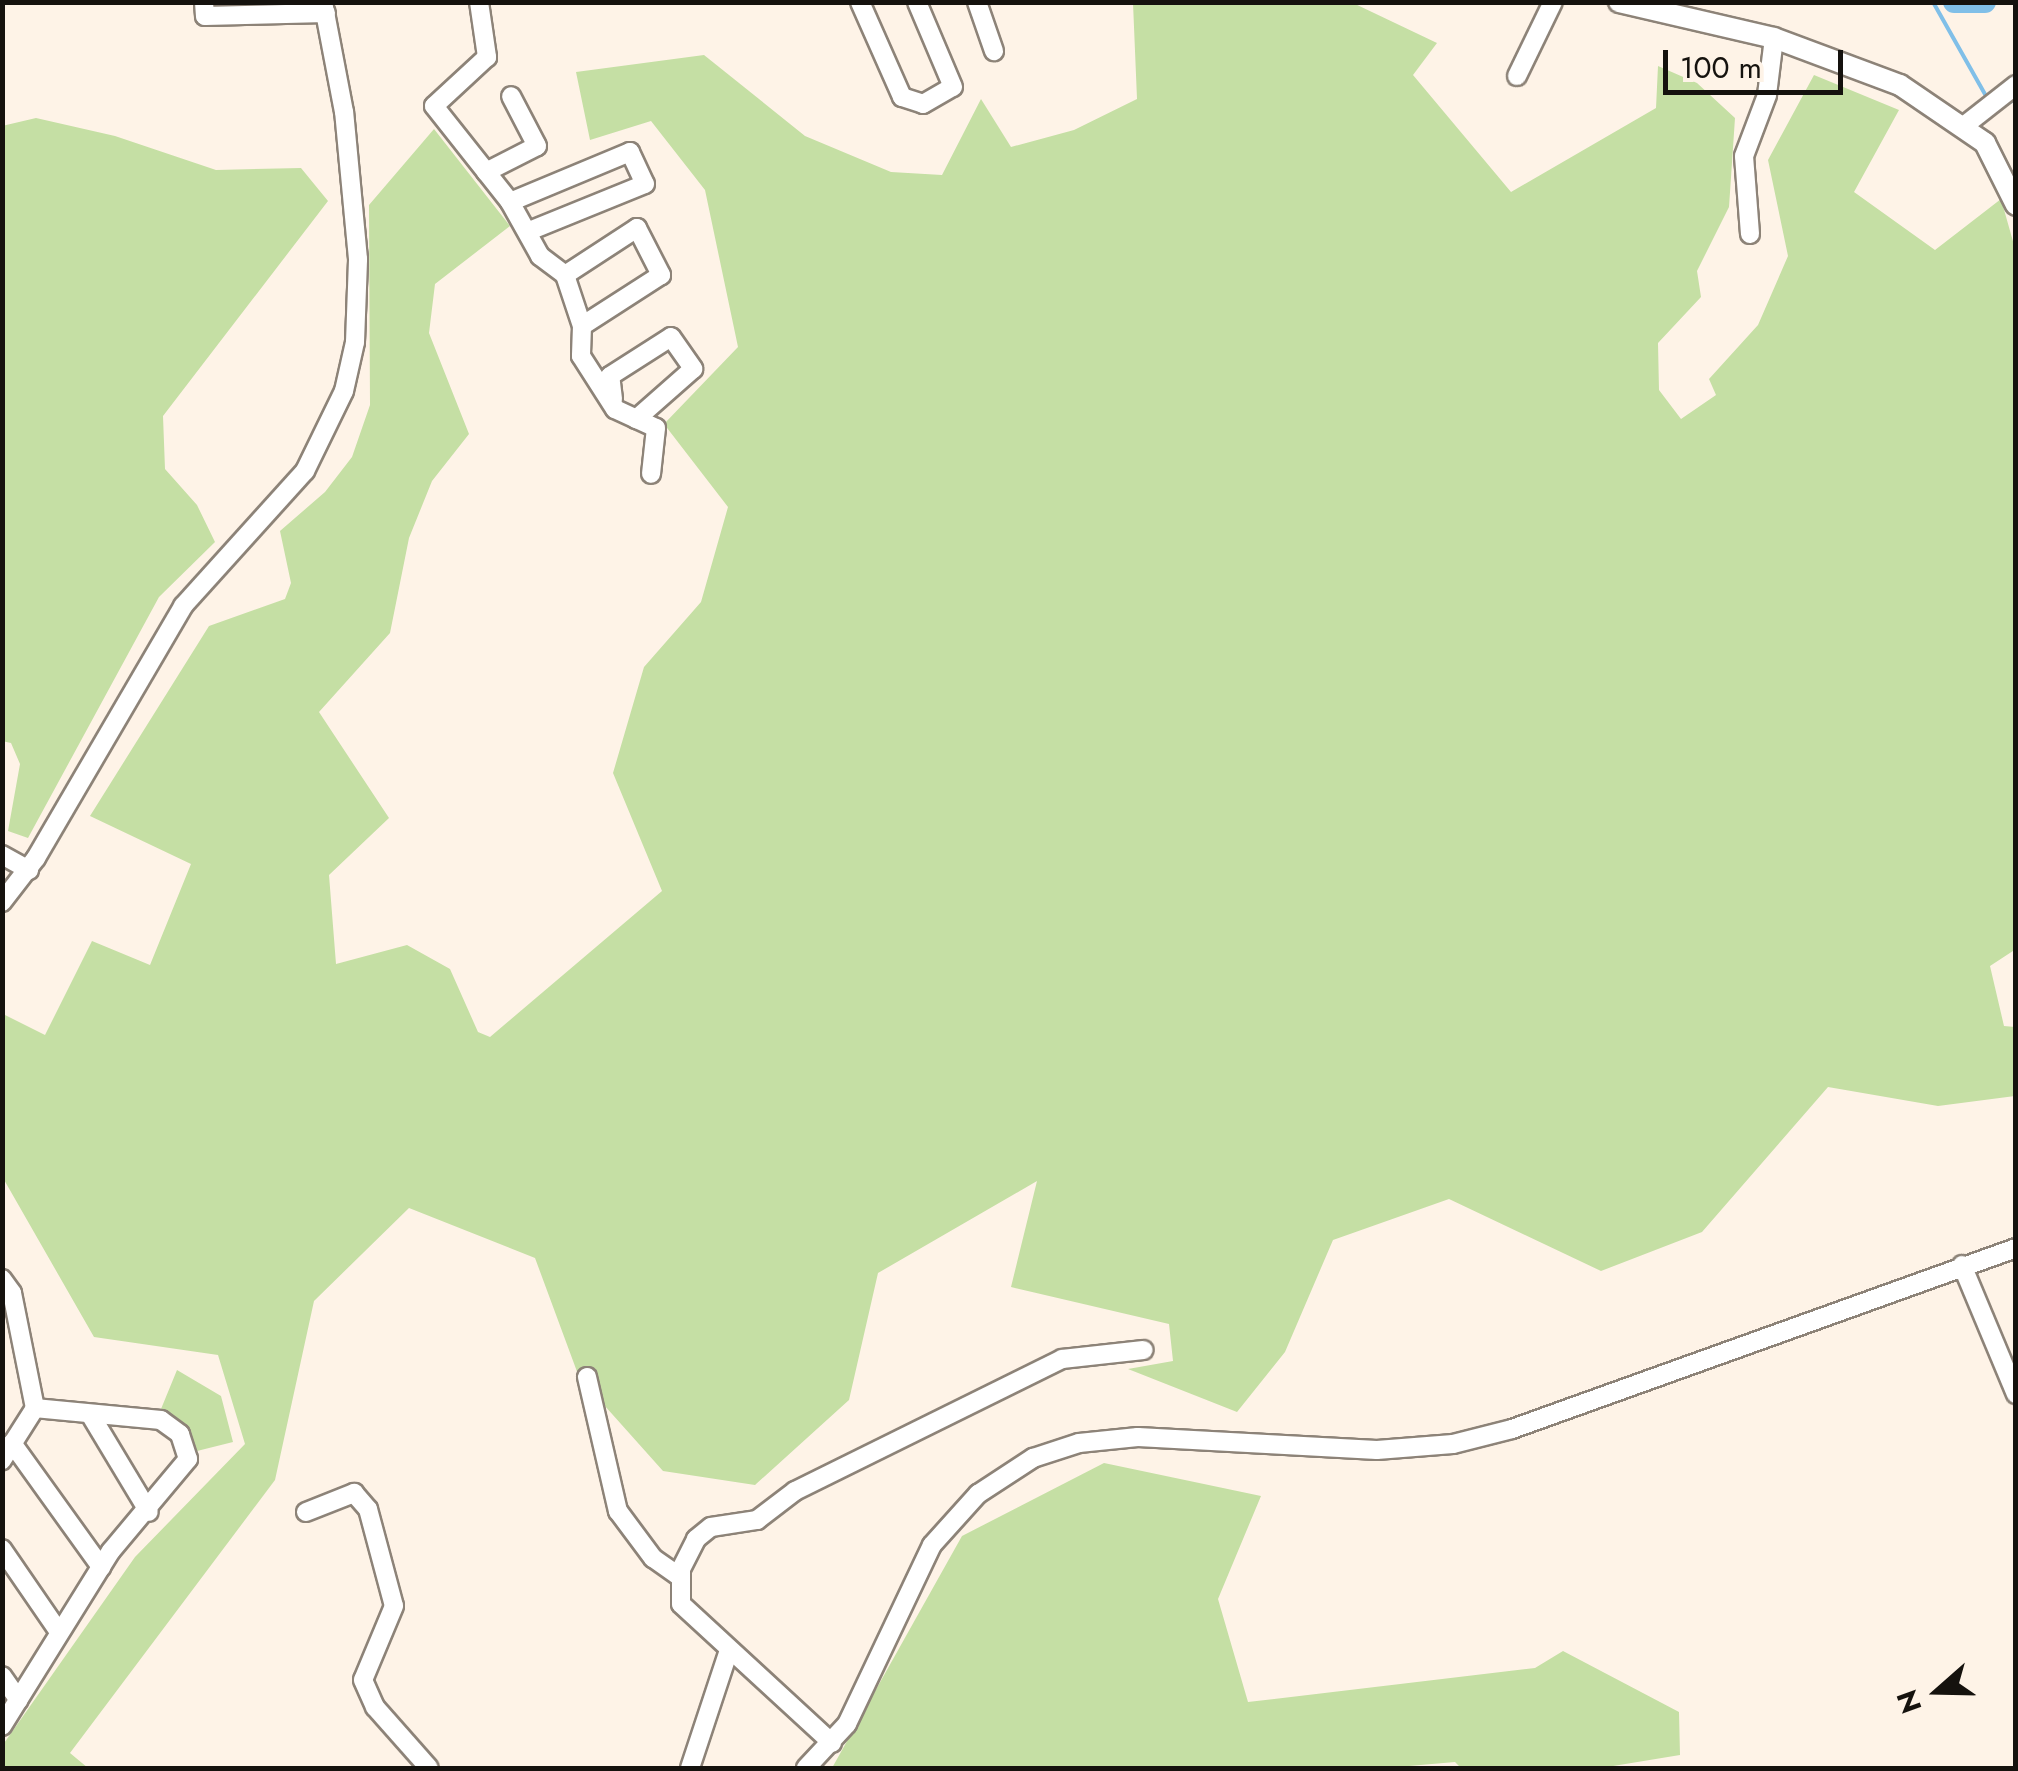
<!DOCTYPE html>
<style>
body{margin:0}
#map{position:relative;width:2018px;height:1771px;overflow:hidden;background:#fef3e7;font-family:Jost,sans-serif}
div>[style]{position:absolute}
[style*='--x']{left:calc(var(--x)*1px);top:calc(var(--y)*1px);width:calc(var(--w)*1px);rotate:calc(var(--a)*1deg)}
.green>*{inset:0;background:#c5dfa4}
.stream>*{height:4px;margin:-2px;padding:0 2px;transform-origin:2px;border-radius:2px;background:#80bfe8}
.river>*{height:22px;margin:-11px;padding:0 11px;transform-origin:11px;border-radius:11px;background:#80bfe8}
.roads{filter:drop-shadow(2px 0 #8d8378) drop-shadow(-2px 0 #8d8378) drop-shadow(0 2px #8d8378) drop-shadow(0 -2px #8d8378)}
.minor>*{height:18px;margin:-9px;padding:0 9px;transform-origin:9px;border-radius:9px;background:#fff}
.major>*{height:20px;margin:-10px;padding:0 10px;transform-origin:10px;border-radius:10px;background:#fff}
span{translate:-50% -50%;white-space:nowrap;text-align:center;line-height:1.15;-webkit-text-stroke:8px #fef3e7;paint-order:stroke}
.frame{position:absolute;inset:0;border:5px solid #15120e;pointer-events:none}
.north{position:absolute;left:1888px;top:1641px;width:100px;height:100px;-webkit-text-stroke:8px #fef3e7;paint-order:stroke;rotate:250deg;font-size:28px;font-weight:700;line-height:40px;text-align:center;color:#15120e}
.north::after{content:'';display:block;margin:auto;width:35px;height:45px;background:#15120e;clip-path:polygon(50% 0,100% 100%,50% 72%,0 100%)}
.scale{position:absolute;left:1663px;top:50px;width:180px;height:45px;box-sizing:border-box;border:5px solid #15120e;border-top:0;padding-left:12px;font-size:30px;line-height:35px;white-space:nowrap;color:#15120e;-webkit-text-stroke:8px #fef3e7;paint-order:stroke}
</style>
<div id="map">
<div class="green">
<i style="clip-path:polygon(1133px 3px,1353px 3px,1437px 43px,1413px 75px,1511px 192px,1656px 108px,1658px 66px,1697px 83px,1735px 118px,1729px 207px,1697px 271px,1701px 297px,1658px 343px,1659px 390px,1681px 419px,1716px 395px,1709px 379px,1758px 325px,1788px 256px,1768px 160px,1814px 75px,1899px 110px,1854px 192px,1935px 250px,2001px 199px,2016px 252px,2016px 949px,1990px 966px,2004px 1026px,2015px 1027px,2015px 1096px,1938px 1106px,1828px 1087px,1702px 1232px,1601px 1271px,1449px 1199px,1333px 1240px,1285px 1352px,1237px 1412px,1128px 1369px,1173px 1361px,1169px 1324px,1011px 1287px,1037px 1181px,878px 1273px,849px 1400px,755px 1485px,663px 1471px,579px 1377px,535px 1258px,409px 1208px,314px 1301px,275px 1480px,70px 1753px,88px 1768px,3px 1768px,2px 1746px,135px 1557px,245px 1444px,218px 1355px,94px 1337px,3px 1178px,3px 1014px,45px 1035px,92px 941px,150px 965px,191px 864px,90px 816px,209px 626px,285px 599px,291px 583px,280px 531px,325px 492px,352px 457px,370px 405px,369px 205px,434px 129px,510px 226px,435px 284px,429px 333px,469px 434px,432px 481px,409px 538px,390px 633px,319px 712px,389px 818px,329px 875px,336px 964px,407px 945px,450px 969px,478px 1032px,490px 1037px,662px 891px,613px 773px,644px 667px,701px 602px,728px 507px,664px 424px,738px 347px,705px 190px,651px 121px,590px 140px,576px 72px,704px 55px,805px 136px,891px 172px,942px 175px,981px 99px,1011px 147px,1074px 130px,1137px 99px)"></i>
<i style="clip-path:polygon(36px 118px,115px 136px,216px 170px,301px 168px,328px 201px,163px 416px,165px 469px,197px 505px,215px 542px,159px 597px,28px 838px,8px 831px,20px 764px,11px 743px,2px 741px,2px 126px)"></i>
<i style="clip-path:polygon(177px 1370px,221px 1396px,233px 1442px,189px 1453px,186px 1435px,161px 1409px)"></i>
<i style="clip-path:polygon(1104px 1463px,1261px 1496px,1218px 1599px,1248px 1702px,1535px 1668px,1563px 1651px,1679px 1712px,1680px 1755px,1601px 1768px,1461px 1768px,1455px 1762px,1386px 1768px,832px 1768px,962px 1536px)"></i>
</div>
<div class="stream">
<i style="--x:1933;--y:2;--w:110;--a:60.6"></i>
<i style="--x:1996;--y:110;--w:23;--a:-29"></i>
</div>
<div class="river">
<i style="--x:1954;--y:2;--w:31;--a:0"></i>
</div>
<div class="roads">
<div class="minor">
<i style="--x:204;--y:2;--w:14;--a:86"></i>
<i style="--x:205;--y:16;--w:121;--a:-1.4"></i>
<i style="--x:479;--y:2;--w:56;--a:81.7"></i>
<i style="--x:487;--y:57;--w:72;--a:137.2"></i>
<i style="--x:434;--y:106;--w:122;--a:51.6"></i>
<i style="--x:510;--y:202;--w:62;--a:60.9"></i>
<i style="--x:540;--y:256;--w:31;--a:37"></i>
<i style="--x:565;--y:275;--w:54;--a:71.6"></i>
<i style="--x:582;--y:326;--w:30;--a:92"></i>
<i style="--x:581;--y:356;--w:63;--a:57.3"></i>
<i style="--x:615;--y:409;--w:45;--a:24.9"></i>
<i style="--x:656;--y:428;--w:46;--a:96.2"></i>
<i style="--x:860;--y:2;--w:104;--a:66.1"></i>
<i style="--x:902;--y:97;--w:22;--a:18"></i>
<i style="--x:923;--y:104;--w:34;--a:-30"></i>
<i style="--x:953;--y:87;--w:92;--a:-113"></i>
<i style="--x:977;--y:2;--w:52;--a:70.9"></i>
<i style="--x:1517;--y:76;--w:82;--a:-64.1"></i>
<i style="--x:1965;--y:125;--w:65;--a:-38.1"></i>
<i style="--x:486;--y:172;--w:57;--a:-27"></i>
<i style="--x:537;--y:146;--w:56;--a:-117.5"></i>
<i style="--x:510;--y:202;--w:130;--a:-22.6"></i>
<i style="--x:630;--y:152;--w:35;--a:65"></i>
<i style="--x:645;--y:184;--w:125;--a:157.9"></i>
<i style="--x:1750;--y:234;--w:78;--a:-94.4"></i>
<i style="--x:1744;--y:156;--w:65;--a:-69.3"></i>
<i style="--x:1767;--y:95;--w:57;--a:-83"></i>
<i style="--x:565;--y:275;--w:86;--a:-33.1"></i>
<i style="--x:637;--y:228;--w:53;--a:62.9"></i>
<i style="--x:661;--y:275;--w:94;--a:147.2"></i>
<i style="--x:613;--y:399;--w:23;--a:-97"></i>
<i style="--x:610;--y:376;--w:72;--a:-32.6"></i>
<i style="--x:671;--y:337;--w:39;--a:55"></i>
<i style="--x:693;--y:369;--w:76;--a:138.7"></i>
<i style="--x:2;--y:855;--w:31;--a:29"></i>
<i style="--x:2;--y:902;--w:56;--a:-52.3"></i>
<i style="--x:36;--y:858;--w:292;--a:-59.7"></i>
<i style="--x:183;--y:606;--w:182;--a:-47.9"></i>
<i style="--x:305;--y:471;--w:89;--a:-64"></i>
<i style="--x:344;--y:391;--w:50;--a:-77.3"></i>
<i style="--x:355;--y:342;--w:83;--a:-87.9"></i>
<i style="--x:358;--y:259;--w:148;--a:-95.4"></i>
<i style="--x:344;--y:112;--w:112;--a:-100.8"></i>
<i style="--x:1962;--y:1265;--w:140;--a:67.3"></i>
<i style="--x:2;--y:1279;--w:17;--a:54"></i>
<i style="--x:12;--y:1293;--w:117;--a:78.7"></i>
<i style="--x:35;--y:1408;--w:62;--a:122.4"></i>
<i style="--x:587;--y:1377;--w:138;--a:77"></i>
<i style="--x:618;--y:1511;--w:59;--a:53.3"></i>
<i style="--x:653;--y:1558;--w:32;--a:35"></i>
<i style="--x:90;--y:1414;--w:114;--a:59"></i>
<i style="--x:12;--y:1443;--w:153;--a:54.3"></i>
<i style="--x:306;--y:1512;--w:52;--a:-21.6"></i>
<i style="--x:354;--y:1493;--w:21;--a:49"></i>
<i style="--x:368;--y:1509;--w:100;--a:75"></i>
<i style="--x:394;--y:1606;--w:80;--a:112.7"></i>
<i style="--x:363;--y:1680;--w:30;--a:66"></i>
<i style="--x:375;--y:1707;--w:81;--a:48.5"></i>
<i style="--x:2;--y:1549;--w:101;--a:55.5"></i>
<i style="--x:2;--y:1676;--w:29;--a:55"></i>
<i style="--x:2;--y:1726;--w:206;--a:-58.1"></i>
<i style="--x:111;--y:1551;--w:120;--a:-50.1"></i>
<i style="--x:188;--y:1459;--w:26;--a:-108"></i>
<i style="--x:180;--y:1434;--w:24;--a:-144"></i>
<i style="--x:161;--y:1420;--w:127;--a:-174.6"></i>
<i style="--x:832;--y:1743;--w:205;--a:-137.4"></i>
<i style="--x:681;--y:1604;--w:35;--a:-90"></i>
<i style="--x:681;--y:1569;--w:34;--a:-63"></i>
<i style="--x:696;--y:1539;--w:19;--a:-39"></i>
<i style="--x:711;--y:1527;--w:47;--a:-8.7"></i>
<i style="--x:757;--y:1520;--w:48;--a:-37.3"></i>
<i style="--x:795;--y:1491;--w:298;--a:-26.3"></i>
<i style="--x:1062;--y:1359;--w:82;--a:-6.3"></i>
<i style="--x:690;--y:1768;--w:124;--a:-71.7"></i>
<i style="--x:806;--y:1768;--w:60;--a:-47"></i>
<i style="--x:847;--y:1724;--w:198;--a:-64.6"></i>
<i style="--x:932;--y:1545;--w:69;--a:-48"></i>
<i style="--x:978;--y:1494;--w:66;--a:-33.2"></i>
<i style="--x:1033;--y:1458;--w:48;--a:-18.1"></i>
<i style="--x:1079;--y:1443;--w:59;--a:-5.8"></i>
<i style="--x:1138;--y:1437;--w:239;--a:3.1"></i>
<i style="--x:1377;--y:1450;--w:76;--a:-4.5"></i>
<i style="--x:1453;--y:1444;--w:61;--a:-14.3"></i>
<i style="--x:1512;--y:1429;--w:536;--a:-19.75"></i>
</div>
<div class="major">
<i style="--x:1619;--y:2;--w:159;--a:13.1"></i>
<i style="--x:1774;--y:38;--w:134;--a:20.5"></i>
<i style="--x:1900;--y:85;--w:103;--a:34.3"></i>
<i style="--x:1985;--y:143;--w:69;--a:63.4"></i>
</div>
</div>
<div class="frame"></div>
<div class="north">N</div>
<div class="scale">100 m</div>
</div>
